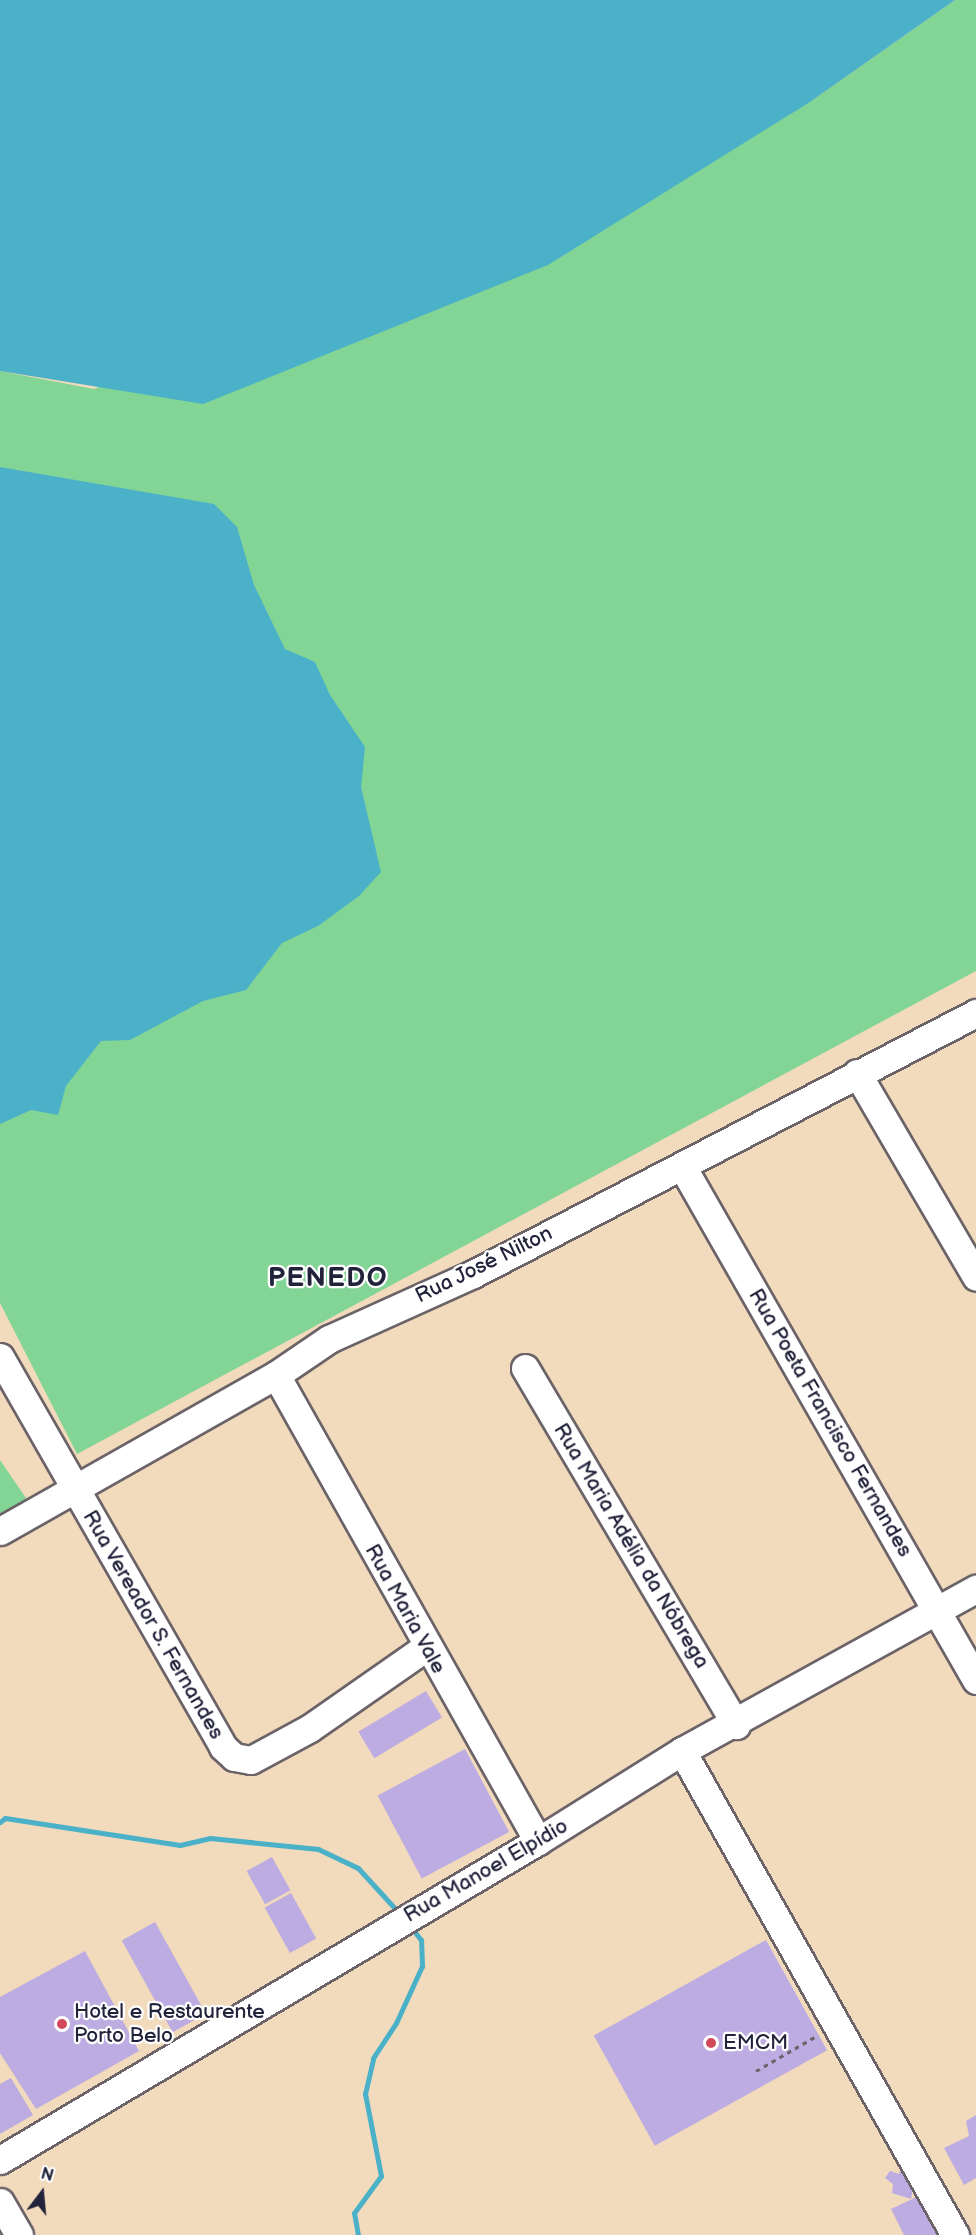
<!DOCTYPE html>
<meta charset="utf-8">
<style>
body{margin:0}
#map{position:relative;width:976px;height:2235px;overflow:hidden;background:#f2dbbc;font-family:"Balsamiq Sans",sans-serif}
div>[style]{position:absolute}
[style*='--x']{left:calc(var(--x)*1px);top:calc(var(--y)*1px);width:calc(var(--w)*1px);rotate:calc(var(--a)*1deg)}
.green>*{inset:0;background:#83d596}
.water>*{inset:0;background:#4ab1c9}
.stream>*{height:5px;margin:-2.5px;padding:0 2.5px;transform-origin:2.5px;border-radius:2.5px;background:#4ab1c9}
.building>*{inset:0;background:#bcace1;transform-origin:0 0}
.path>*{height:3px;margin-top:-1.5px;transform-origin:0;background:repeating-linear-gradient(90deg,#6b6368 0 4.5px,transparent 0 9px)}
.roads{filter:drop-shadow(2px 0 #6b6368) drop-shadow(-2px 0 #6b6368) drop-shadow(0 2px #6b6368) drop-shadow(0 -2px #6b6368)}
.minor>*{height:27px;margin:-13.5px;padding:0 13.5px;transform-origin:13.5px;border-radius:13.5px;background:#fff}
.dots>*{width:16px;height:16px;translate:-50% -50%;box-sizing:border-box;border:3px solid #fff;border-radius:50%}
span{translate:-50% -50%;white-space:nowrap;text-align:center;line-height:1.15;-webkit-text-stroke:4.5px #fff;paint-order:stroke}
.street-label{font-size:21px;color:#22223b}
.poi-label{font-size:21px;color:#22223b}
.left{translate:0 -50%;text-align:left}
.district-label{font-size:27px;color:#22223b;font-weight:700;letter-spacing:1.5px}
.north{position:absolute;left:12px;top:2163px;width:60px;height:60px;-webkit-text-stroke:4px #fff;paint-order:stroke;rotate:16deg;font-size:16px;font-weight:700;line-height:24px;text-align:center;color:#22223b}
.north::after{content:'';display:block;margin:auto;width:21px;height:27px;background:#22223b;clip-path:polygon(50% 0,100% 100%,50% 72%,0 100%)}
</style>
<div id="map">
<div class="green">
<i style="clip-path:polygon(955px 0,976px 0,976px 971px,77px 1454px,0 1303px,0 371px,94px 389px,810px 102px)"></i>
<i style="clip-path:polygon(0 1460px,28px 1501px,0 1515px)"></i>
</div>
<div class="water">
<i style="clip-path:polygon(0 0,955px 0,810px 102px,548px 265px,203px 404px,0 371px)"></i>
<i style="clip-path:polygon(0 467px,214px 504px,237px 527px,254px 585px,285px 649px,315px 662px,330px 695px,365px 747px,361px 787px,381px 872px,359px 896px,318px 926px,282px 943px,246px 990px,203px 1001px,130px 1040px,101px 1041px,66px 1086px,58px 1115px,31px 1110px,0 1124px)"></i>
</div>
<div class="stream">
<i style="--x:0;--y:1822;--w:6;--a:-39"></i>
<i style="--x:5;--y:1818;--w:177;--a:8.8"></i>
<i style="--x:180;--y:1845;--w:31;--a:-13"></i>
<i style="--x:210;--y:1838;--w:109;--a:5.8"></i>
<i style="--x:318;--y:1849;--w:44;--a:25.4"></i>
<i style="--x:358;--y:1868;--w:62;--a:47.6"></i>
<i style="--x:358;--y:2235;--w:22;--a:-100"></i>
<i style="--x:354;--y:2213;--w:46;--a:-53.9"></i>
<i style="--x:381;--y:2176;--w:84;--a:-101"></i>
<i style="--x:365;--y:2094;--w:37;--a:-77"></i>
<i style="--x:373;--y:2058;--w:42;--a:-56.7"></i>
<i style="--x:396;--y:2023;--w:63;--a:-65.5"></i>
<i style="--x:422;--y:1966;--w:26;--a:-92"></i>
<i style="--x:421;--y:1940;--w:18;--a:-128"></i>
</div>
<div class="building">
<i style="left:426px;top:1691px;width:31px;height:79px;rotate:59deg"></i>
<i style="left:465px;top:1749px;width:94px;height:99px;rotate:62deg"></i>
<i style="left:272px;top:1857px;width:38px;height:29px;rotate:61deg"></i>
<i style="left:291px;top:1893px;width:52px;height:30px;rotate:61deg"></i>
<i style="left:155px;top:1922px;width:105px;height:38px;rotate:61deg"></i>
<i style="left:766px;top:1940px;width:126px;height:197px;rotate:61deg"></i>
<i style="clip-path:polygon(85px 1951px,139px 2051px,36px 2109px,0 2053px,0 1997px)"></i>
<i style="clip-path:polygon(11px 2078px,33px 2115px,0 2134px,0 2084px)"></i>
<i style="clip-path:polygon(976px 2115px,976px 2178px,964px 2185px,944px 2148px,969px 2136px,966px 2121px)"></i>
<i style="clip-path:polygon(901px 2167px,916px 2172px,911px 2199px,892px 2193px,893px 2184px,885px 2178px,890px 2171px,899px 2174px)"></i>
<i style="clip-path:polygon(925px 2193px,945px 2229px,936px 2235px,904px 2235px,891px 2209px)"></i>
</div>
<div class="path">
<i style="--x:756;--y:2071;--w:72;--a:-30.1"></i>
</div>
<div class="roads">
<div class="minor">
<i style="--x:857;--y:1073;--w:236;--a:59.7"></i>
<i style="--x:682;--y:1166;--w:592;--a:60.23"></i>
<i style="--x:0;--y:1357;--w:449;--a:60.2"></i>
<i style="--x:223;--y:1747;--w:15;--a:42"></i>
<i style="--x:234;--y:1757;--w:17;--a:10"></i>
<i style="--x:251;--y:1760;--w:67;--a:-28.5"></i>
<i style="--x:310;--y:1728;--w:141;--a:-34.9"></i>
<i style="--x:525;--y:1368;--w:415;--a:59.4"></i>
<i style="--x:276;--y:1375;--w:535;--a:60.65"></i>
<i style="--x:0;--y:1531;--w:317;--a:-29.5"></i>
<i style="--x:276;--y:1375;--w:64;--a:-34.2"></i>
<i style="--x:329;--y:1339;--w:158;--a:-24.3"></i>
<i style="--x:473;--y:1274;--w:567;--a:-27.42"></i>
<i style="--x:682;--y:1751;--w:556;--a:60.57"></i>
<i style="--x:0;--y:2160;--w:625;--a:-30.67"></i>
<i style="--x:538;--y:1841;--w:170;--a:-32"></i>
<i style="--x:682;--y:1751;--w:336;--a:-28.9"></i>
<i style="--x:0;--y:2202;--w:38;--a:60"></i>
</div>
</div>
<div class="dots">
<i style="left:62px;top:2024px;background:#d1495b"></i>
<i style="left:711px;top:2043px;background:#d1495b"></i>
</div>
<div class="street-label">
<span style="left:484px;top:1265px;rotate:-26deg">Rua José Nilton</span>
<span style="left:830px;top:1423px;rotate:60deg">Rua Poeta Francisco Fernandes</span>
<span style="left:631px;top:1546px;rotate:59deg">Rua Maria Adélia da Nóbrega</span>
<span style="left:405px;top:1609px;rotate:61deg">Rua Maria Vale</span>
<span style="left:153px;top:1625px;rotate:60deg">Rua Vereador S. Fernandes</span>
<span style="left:486px;top:1871px;rotate:-30deg">Rua Manoel Elpídio</span>
</div>
<div class="poi-label">
<span class="left" style="left:74px;top:2024px">Hotel e Restaurente<br>Porto Belo</span>
<span class="left" style="left:723px;top:2043px">EMCM</span>
</div>
<div class="district-label">
<span style="left:328px;top:1279px">PENEDO</span>
</div>
<div class="north">N</div>
</div>
